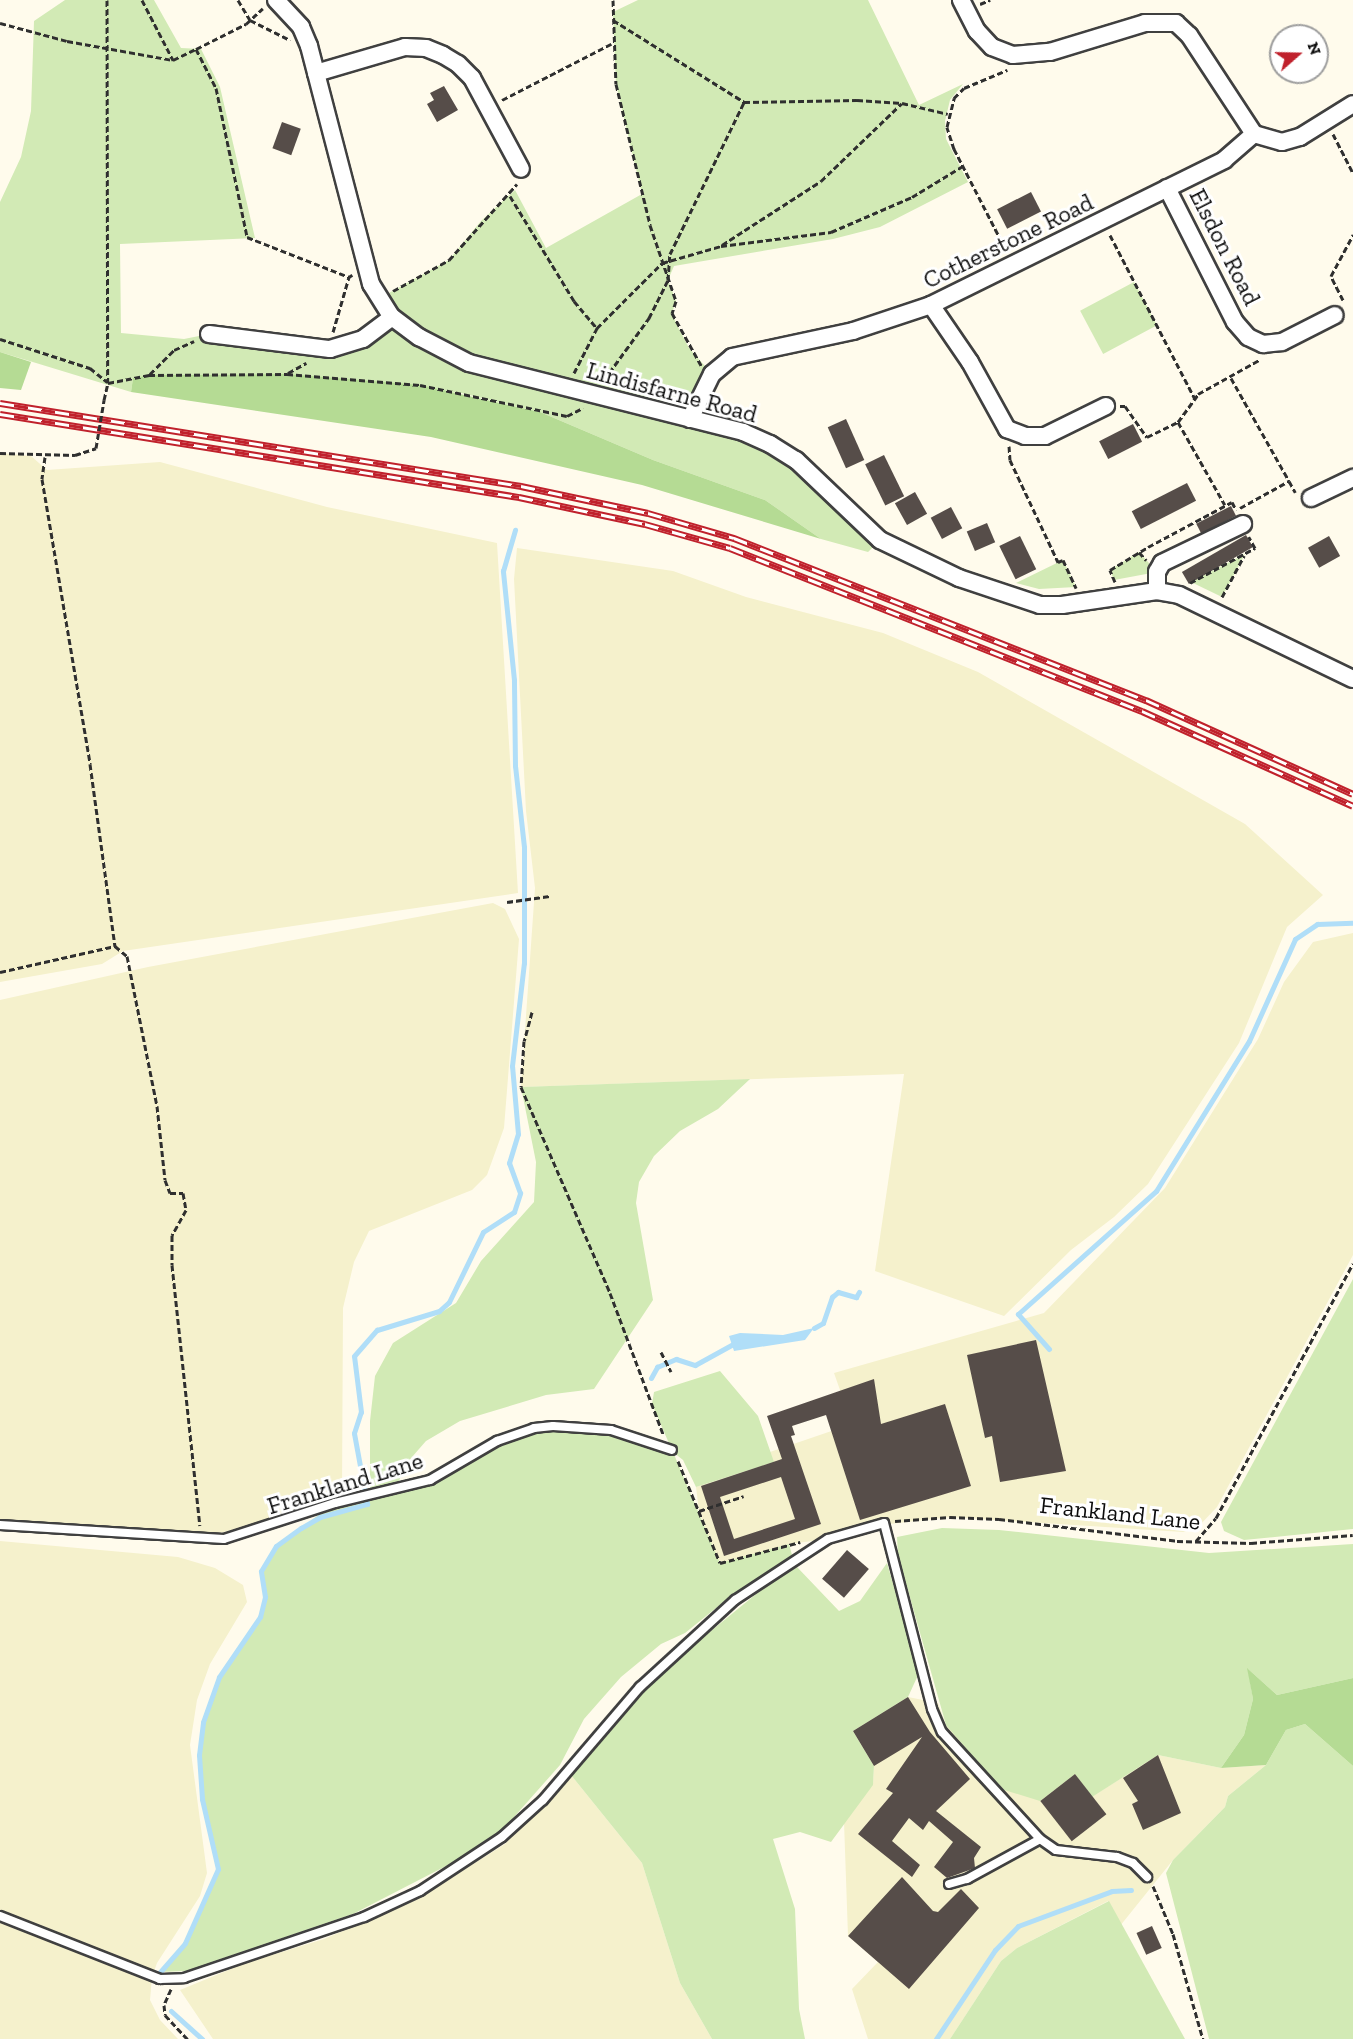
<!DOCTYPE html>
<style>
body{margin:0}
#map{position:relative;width:1353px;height:2039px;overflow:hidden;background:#fffbec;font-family:"Zilla Slab",serif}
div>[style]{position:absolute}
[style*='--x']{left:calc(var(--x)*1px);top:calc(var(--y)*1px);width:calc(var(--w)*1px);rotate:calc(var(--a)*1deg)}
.farmland>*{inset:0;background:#f5f1cc}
.green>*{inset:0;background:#d2eab5;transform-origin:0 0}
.forest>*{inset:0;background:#b5db94}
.water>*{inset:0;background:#b0def8}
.stream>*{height:5px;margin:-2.5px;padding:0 2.5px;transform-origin:2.5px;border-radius:2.5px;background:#b0def8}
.building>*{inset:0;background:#564d49;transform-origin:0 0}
.path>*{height:3px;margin-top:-1.5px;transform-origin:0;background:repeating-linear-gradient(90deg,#2f2f2f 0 6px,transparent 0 9px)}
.roads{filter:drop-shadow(2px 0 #404040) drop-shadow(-2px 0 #404040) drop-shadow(0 2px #404040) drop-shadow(0 -2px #404040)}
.service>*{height:8px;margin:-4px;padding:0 4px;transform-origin:4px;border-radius:4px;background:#fff}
.minor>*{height:16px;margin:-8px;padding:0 8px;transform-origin:8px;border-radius:8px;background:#fff}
.rail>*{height:7px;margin-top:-3.5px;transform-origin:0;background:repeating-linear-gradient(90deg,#fff 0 14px,#c0212c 0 28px);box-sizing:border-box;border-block:2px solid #c0212c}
.path-bridge>*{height:3px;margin-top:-1.5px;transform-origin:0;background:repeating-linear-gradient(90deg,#2f2f2f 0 6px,transparent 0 9px)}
span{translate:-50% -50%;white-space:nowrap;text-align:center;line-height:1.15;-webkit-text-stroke:6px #fff;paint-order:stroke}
.street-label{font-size:24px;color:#0d0d0d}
.north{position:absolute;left:1269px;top:24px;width:60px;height:60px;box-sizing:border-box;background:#fff;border:2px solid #9e9e9e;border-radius:50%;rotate:70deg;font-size:16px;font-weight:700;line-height:24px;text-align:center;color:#0d0d0d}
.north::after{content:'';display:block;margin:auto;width:21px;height:27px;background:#c0212c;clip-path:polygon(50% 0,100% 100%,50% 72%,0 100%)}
</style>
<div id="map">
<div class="farmland">
<i style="clip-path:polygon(0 453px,31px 456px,47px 470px,160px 462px,327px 507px,497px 543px,518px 893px,123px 951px,102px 964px,0 982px)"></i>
<i style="clip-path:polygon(517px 548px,673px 571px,746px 597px,883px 633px,978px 672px,1245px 824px,1323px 895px,1287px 927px,1239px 1043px,1148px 1184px,1114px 1217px,1071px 1250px,1004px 1316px,875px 1271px,904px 1074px,521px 1087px,535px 888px,526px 811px,514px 579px)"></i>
<i style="clip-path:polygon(493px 903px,505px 909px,519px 939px,504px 1128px,487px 1175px,472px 1190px,369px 1231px,354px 1262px,343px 1308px,342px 1493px,269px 1521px,211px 1535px,0 1521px,0 1000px,148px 967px)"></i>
<i style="clip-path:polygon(1353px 933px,1353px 1255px,1217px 1507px,1198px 1527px,1183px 1532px,950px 1517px,864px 1527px,828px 1539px,789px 1544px,726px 1564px,716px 1558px,699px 1511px,696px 1487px,773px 1462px,770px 1452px,852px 1424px,834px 1373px,1044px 1313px,1165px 1188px,1258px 1039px,1284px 982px,1313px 942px)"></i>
<i style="clip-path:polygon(0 1541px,178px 1557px,215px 1568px,243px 1585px,247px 1602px,210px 1664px,197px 1700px,190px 1745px,207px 1873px,200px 1896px,157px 1963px,152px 1977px,150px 2000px,160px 2020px,178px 2039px,0 2039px)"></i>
<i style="clip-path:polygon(908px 1697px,938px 1703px,946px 1725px,1075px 1774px,1093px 1796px,1158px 1755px,1221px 1768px,1266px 1765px,1228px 1796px,1225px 1807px,1173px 1860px,1120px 1926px,1108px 1901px,1017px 1948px,1001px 1961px,950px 2039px,868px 2039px,852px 1989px,878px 1962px,848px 1936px,844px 1822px,873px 1784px,874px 1766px,853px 1731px)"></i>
<i style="clip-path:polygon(571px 1775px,642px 1863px,680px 1983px,712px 2039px,213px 2039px,180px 1990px,243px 1964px,324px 1939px,416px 1900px,505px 1844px)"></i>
</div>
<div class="green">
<i style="clip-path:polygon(65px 0,154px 0,181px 48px,201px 49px,220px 87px,255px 238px,120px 244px,121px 333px,184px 339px,209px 334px,330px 349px,392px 317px,378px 299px,449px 260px,481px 221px,515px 190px,546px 248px,642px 194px,616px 84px,613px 12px,638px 0,868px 0,919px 105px,963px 84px,950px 100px,945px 121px,946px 139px,968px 182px,880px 227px,833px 239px,674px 266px,668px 280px,676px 301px,672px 313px,677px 325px,689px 348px,712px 374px,690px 419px,770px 444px,880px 540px,868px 552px,821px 539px,765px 500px,653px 460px,540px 412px,461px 393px,287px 374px,149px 375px,133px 378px,131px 392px,0 352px,0 202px,21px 157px,31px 111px,34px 21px)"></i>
<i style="left:1134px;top:282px;width:49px;height:61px;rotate:62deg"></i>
<i style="clip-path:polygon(1139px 552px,1157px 572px,1114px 580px,1110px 570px)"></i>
<i style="clip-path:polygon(1245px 554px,1222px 597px,1191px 582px)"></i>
<i style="clip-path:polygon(1063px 560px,1076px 587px,1039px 589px,1016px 583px)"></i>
<i style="clip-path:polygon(750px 1079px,718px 1109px,680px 1131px,654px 1156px,639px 1182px,636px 1203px,653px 1300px,594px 1389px,546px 1395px,460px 1421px,426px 1441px,405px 1465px,399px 1481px,370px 1489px,370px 1421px,375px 1376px,393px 1343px,456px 1303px,481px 1261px,534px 1202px,536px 1162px,521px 1087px)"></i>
<i style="clip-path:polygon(1353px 1279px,1353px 1529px,1244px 1540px,1224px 1531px,1221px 1522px)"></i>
<i style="clip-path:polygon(720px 1371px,758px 1416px,774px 1462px,696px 1487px,683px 1460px,673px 1452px,720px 1563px,789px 1544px,792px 1555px,726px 1600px,685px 1633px,661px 1644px,621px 1677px,584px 1719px,560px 1765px,507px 1825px,477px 1850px,353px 1914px,186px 1971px,160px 1972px,185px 1943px,218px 1869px,202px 1799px,199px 1755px,203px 1722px,219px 1677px,260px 1617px,265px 1597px,261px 1571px,276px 1546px,335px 1503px,412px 1486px,518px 1433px,579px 1426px,671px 1448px,652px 1404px,654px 1392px)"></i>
<i style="clip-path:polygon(942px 1528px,999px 1530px,1209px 1553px,1353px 1544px,1353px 1678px,1277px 1695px,1248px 1669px,1253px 1699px,1244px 1735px,1221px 1768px,1158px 1755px,1092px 1797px,1075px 1774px,1040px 1801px,1001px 1789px,946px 1725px,898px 1555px,897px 1537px)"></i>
<i style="clip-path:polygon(887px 1563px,919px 1673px,908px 1697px,853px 1731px,874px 1766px,873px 1785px,831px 1842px,800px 1832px,773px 1839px,795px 1909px,799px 2009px,805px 2039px,712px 2039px,680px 1983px,642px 1863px,571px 1775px,617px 1719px,667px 1667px,761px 1590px,797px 1567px,839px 1611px,860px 1601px)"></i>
<i style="clip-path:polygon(1305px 1724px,1353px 1766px,1353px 2039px,1209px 2039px,1166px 1873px,1173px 1860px,1225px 1807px,1228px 1796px,1266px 1765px,1286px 1730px)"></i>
<i style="clip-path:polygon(1109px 1901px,1185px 2039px,950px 2039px,1001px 1961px,1017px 1948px)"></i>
</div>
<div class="forest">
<i style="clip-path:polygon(0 352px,31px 362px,21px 390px,0 388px)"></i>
<i style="clip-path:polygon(287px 374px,420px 385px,540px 412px,653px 460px,765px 500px,821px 539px,642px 485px,431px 437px,131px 392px,133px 378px,149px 375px)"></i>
<i style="clip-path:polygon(1247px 1668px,1277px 1695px,1353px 1678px,1353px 1766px,1305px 1724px,1286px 1730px,1266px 1765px,1221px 1768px,1244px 1735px,1253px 1699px)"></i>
</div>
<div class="water">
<i style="clip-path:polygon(814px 1328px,805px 1340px,734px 1351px,729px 1336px,740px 1333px,783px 1335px)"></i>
</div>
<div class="stream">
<i style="--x:814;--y:1328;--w:10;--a:-29"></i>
<i style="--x:823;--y:1323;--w:28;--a:-71"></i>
<i style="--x:832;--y:1297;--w:8;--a:-40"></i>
<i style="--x:838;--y:1292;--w:19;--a:16"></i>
<i style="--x:856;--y:1297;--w:6;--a:-59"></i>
<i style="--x:1049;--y:1349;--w:47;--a:-131.5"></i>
<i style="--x:1018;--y:1314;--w:185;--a:-41.7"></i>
<i style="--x:1156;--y:1191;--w:176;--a:-58.2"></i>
<i style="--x:1249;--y:1041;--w:112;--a:-65.7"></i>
<i style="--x:1295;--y:939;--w:27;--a:-34"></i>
<i style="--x:1317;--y:924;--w:36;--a:-2"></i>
<i style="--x:651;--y:1378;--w:13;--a:-61"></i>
<i style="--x:657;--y:1367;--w:21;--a:-23"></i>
<i style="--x:676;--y:1359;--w:20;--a:18"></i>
<i style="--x:695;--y:1365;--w:43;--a:-28.9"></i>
<i style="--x:160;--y:1972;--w:38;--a:-49"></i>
<i style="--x:185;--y:1943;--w:81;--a:-66"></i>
<i style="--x:218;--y:1869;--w:72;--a:-102.9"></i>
<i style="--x:202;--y:1799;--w:44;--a:-93.9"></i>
<i style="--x:199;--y:1755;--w:33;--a:-83"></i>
<i style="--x:203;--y:1722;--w:48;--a:-70.4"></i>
<i style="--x:219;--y:1677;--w:73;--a:-55.7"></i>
<i style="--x:260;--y:1617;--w:21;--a:-76"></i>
<i style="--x:265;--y:1597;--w:26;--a:-99"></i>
<i style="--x:261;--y:1571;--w:29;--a:-59"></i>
<i style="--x:276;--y:1546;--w:31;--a:-36"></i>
<i style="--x:301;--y:1528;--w:22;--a:-30"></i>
<i style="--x:320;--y:1517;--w:49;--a:-15.5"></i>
<i style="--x:367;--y:1504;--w:72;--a:-100.4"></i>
<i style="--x:354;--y:1433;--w:22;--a:-72"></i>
<i style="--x:361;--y:1412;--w:56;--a:-97.1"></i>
<i style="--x:354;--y:1356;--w:35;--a:-49"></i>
<i style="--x:377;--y:1330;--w:65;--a:-17"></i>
<i style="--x:439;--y:1311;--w:13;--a:-42"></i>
<i style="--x:449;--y:1302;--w:78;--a:-64.1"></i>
<i style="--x:483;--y:1232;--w:37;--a:-33"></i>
<i style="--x:514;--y:1212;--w:20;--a:-72"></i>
<i style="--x:520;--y:1193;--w:32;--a:-110"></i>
<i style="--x:509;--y:1163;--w:30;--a:-73"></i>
<i style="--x:518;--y:1134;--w:68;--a:-95"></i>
<i style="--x:512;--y:1066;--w:104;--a:-83.4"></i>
<i style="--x:524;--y:963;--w:116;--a:-90"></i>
<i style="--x:524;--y:847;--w:81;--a:-96.3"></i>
<i style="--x:515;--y:766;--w:86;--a:-90.7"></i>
<i style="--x:514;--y:680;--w:110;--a:-95.8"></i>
<i style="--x:503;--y:571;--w:43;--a:-73.7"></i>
<i style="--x:171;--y:2011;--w:42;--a:42.1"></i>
<i style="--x:936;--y:2039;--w:107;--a:-56.5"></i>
<i style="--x:995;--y:1950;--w:33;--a:-46"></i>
<i style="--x:1018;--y:1926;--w:100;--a:-20.4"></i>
<i style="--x:1112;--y:1891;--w:19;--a:-3"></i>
</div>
<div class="building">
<i style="clip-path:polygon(444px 86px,458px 110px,437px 122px,427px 104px,434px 100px,430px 93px)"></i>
<i style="left:282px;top:122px;width:20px;height:28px;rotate:20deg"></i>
<i style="left:1031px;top:192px;width:22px;height:38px;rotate:63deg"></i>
<i style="left:846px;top:419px;width:45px;height:20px;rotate:66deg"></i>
<i style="left:1133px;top:424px;width:20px;height:38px;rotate:63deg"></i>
<i style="left:884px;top:455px;width:46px;height:21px;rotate:64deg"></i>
<i style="left:1187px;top:483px;width:20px;height:62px;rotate:63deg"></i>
<i style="left:915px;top:492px;width:25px;height:23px;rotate:61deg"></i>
<i style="left:1231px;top:506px;width:11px;height:39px;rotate:63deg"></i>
<i style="left:951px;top:507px;width:24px;height:23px;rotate:62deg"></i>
<i style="left:987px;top:523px;width:21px;height:22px;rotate:67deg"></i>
<i style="left:1246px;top:535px;width:14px;height:74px;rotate:60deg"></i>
<i style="left:1020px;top:536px;width:37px;height:23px;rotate:64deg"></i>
<i style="left:1329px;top:536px;width:23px;height:24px;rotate:61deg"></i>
<i style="clip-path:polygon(1036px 1340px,1066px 1471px,1000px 1482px,992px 1436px,985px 1438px,967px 1355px)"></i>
<i style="clip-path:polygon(evenodd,874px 1379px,881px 1424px,945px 1404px,971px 1486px,860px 1520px,826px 1415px,792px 1426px,795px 1435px,791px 1436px,821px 1524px,724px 1556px,701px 1486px,782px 1459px,767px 1416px,874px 1379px,781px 1477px,795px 1519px,734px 1539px,720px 1497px,781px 1477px)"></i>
<i style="left:847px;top:1550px;width:29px;height:38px;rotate:41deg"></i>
<i style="clip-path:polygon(908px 1697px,930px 1732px,970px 1779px,936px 1811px,981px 1847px,974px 1858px,975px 1868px,947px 1878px,934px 1867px,953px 1842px,929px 1821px,923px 1830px,909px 1818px,892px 1841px,920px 1865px,912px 1877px,858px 1834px,893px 1793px,886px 1789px,922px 1737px,874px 1766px,853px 1731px)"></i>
<i style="clip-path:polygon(1158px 1755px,1181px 1813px,1143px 1830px,1132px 1804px,1138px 1801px,1123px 1778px)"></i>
<i style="left:1075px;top:1774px;width:51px;height:44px;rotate:52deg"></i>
<i style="clip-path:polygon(902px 1877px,933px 1911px,938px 1912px,961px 1889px,979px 1908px,909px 1989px,848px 1936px)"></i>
<i style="left:1152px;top:1926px;width:24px;height:17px;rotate:66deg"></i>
</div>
<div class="path">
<i style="--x:107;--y:0;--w:383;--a:89.9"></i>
<i style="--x:142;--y:0;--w:68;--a:62.7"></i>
<i style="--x:173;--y:60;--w:25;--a:-26"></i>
<i style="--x:196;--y:49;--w:44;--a:62.9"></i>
<i style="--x:216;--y:88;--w:152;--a:78.2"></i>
<i style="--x:247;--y:237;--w:110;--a:21.4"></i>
<i style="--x:349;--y:277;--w:4;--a:-34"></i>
<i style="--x:238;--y:0;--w:23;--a:59"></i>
<i style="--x:250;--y:20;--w:45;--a:26.6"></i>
<i style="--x:613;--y:0;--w:84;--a:88"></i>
<i style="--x:616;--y:84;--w:145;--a:76.4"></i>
<i style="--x:650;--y:225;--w:80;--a:71.1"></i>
<i style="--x:676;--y:301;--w:13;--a:108"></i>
<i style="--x:672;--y:313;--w:60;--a:60.9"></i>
<i style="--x:980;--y:4;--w:11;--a:-22"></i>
<i style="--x:613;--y:20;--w:155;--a:32"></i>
<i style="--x:744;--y:102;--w:113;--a:-1"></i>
<i style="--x:857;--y:100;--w:45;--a:3.8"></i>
<i style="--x:902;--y:103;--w:47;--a:13.4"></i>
<i style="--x:0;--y:23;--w:69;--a:15"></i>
<i style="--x:67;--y:41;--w:108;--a:10.2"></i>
<i style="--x:196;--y:49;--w:56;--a:-26.6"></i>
<i style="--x:246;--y:24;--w:23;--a:-43"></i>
<i style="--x:502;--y:100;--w:123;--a:-27.2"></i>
<i style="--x:1333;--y:134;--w:44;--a:62.9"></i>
<i style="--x:510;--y:196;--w:123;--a:58.6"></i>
<i style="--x:574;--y:301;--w:35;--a:50"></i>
<i style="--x:1110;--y:235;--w:185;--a:62.6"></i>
<i style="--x:722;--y:245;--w:118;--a:-32.9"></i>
<i style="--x:821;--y:181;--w:112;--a:-43.9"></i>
<i style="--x:1006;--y:250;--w:114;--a:-117.2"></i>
<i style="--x:954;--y:149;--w:23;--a:-108"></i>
<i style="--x:947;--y:127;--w:30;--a:-76"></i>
<i style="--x:954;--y:98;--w:14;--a:-45"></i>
<i style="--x:964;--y:88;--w:47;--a:-22.7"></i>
<i style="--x:393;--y:291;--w:64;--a:-29"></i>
<i style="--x:449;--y:260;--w:102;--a:-48.2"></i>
<i style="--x:1343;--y:300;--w:27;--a:-117"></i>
<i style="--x:1331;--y:276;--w:47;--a:-61.8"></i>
<i style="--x:333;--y:332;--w:57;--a:-73.8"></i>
<i style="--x:0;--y:339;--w:95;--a:17.9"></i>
<i style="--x:90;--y:368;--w:22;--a:39"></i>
<i style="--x:288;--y:373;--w:21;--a:-29"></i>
<i style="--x:574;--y:373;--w:51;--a:-62.9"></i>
<i style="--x:597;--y:328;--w:92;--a:-45"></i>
<i style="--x:662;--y:263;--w:61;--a:-16.1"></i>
<i style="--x:721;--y:246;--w:111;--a:-7.3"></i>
<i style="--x:831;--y:232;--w:88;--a:-23.4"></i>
<i style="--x:912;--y:197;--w:60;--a:-31.3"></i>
<i style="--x:150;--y:374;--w:34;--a:-45"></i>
<i style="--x:174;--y:350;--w:22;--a:-24"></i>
<i style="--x:1231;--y:378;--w:118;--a:60.6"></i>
<i style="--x:604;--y:380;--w:77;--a:-54"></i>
<i style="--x:649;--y:318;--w:42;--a:-63.4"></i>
<i style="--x:668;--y:280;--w:26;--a:-86"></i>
<i style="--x:670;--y:254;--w:169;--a:-64"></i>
<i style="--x:104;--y:400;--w:17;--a:-77"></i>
<i style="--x:108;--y:383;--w:42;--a:-11"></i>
<i style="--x:149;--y:375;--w:138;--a:-0.4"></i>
<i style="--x:287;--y:374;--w:133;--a:4.7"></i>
<i style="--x:420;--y:385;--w:150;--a:11.9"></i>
<i style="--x:567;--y:416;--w:18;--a:-27"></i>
<i style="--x:1120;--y:406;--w:5;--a:0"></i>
<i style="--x:1125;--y:406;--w:38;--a:55"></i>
<i style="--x:1147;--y:437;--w:34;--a:-26"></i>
<i style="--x:1178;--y:422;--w:34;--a:-54"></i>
<i style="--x:1198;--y:394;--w:70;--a:-29.1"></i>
<i style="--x:1178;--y:422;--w:95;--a:60.5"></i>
<i style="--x:1009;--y:446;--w:14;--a:86"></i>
<i style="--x:1010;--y:460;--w:113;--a:64.8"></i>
<i style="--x:1058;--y:562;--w:5;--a:-22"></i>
<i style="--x:1063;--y:560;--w:31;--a:65"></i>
<i style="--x:0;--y:453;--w:75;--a:1.5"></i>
<i style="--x:75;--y:455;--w:22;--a:-18"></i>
<i style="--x:45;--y:457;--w:22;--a:98"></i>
<i style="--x:42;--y:479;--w:289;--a:80.4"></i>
<i style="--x:90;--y:764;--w:184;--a:82.2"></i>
<i style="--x:115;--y:946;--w:16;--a:40"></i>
<i style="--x:127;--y:956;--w:153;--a:78.7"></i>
<i style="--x:157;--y:1106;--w:74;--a:83.8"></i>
<i style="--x:165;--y:1180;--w:14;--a:69"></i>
<i style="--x:170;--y:1193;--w:13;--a:0"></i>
<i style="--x:183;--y:1193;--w:17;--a:80"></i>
<i style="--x:186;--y:1210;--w:29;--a:119"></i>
<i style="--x:172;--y:1235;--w:30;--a:90"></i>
<i style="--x:172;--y:1265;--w:262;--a:83.9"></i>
<i style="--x:1240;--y:508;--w:56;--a:-28.9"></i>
<i style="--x:1289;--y:481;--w:13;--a:61"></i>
<i style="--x:1139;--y:552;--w:11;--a:49"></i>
<i style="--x:1115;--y:582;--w:13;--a:-113"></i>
<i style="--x:1110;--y:570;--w:44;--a:-31.2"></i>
<i style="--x:1148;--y:547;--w:95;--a:-28.2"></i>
<i style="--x:1232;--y:502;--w:9;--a:63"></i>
<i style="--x:1190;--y:583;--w:74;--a:-28.3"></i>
<i style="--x:1255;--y:548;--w:13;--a:-119"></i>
<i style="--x:1222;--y:597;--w:47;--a:-61.8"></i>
<i style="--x:507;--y:902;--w:43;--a:-7.9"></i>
<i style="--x:0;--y:972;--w:118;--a:-12.7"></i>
<i style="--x:532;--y:1012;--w:30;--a:105"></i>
<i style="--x:524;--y:1041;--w:46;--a:93.7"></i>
<i style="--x:521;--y:1087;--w:224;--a:66.6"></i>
<i style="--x:610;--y:1293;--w:151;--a:69.4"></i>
<i style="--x:661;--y:1352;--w:22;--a:63"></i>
<i style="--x:678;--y:1461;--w:110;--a:67.6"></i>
<i style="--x:720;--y:1563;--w:83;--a:-14.7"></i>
<i style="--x:699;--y:1511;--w:47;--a:-18.4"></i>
<i style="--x:895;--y:1521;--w:55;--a:-4.2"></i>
<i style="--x:950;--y:1517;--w:49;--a:2.3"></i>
<i style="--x:999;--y:1519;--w:179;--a:7"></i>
<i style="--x:1177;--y:1541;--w:74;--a:1.5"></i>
<i style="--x:1251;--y:1543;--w:102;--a:-4.5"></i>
<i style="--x:1196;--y:1541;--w:30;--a:-49"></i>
<i style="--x:1216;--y:1518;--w:289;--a:-61.7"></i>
<i style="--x:1153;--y:1886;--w:52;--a:67.4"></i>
<i style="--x:1173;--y:1934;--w:109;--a:74.1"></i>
<i style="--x:171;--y:1989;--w:17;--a:114"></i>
<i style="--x:164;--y:2005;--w:10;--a:84"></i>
<i style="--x:165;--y:2015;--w:33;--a:47"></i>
</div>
<div class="roads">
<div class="service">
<i style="--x:0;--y:1525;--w:224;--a:3.6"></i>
<i style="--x:224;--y:1539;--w:117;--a:-18"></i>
<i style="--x:335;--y:1503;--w:98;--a:-13.6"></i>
<i style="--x:430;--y:1480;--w:78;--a:-30.2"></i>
<i style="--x:497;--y:1441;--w:39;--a:-19"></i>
<i style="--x:534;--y:1428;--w:19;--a:-6"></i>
<i style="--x:553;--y:1426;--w:58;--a:3.9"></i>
<i style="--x:611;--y:1430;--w:64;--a:18.2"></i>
<i style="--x:949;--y:1884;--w:19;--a:-16"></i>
<i style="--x:967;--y:1879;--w:83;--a:-28.7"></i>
<i style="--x:0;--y:1916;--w:172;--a:21.5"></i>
<i style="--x:160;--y:1979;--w:24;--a:-2"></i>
<i style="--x:184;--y:1978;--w:190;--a:-18.7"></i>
<i style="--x:364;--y:1917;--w:62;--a:-24.9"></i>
<i style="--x:420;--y:1891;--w:98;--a:-33.4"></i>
<i style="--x:502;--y:1837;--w:55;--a:-42.1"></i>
<i style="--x:543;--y:1800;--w:149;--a:-49.4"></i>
<i style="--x:640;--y:1687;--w:129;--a:-42.5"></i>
<i style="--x:735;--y:1600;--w:111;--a:-33.3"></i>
<i style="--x:828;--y:1539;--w:58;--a:-15.9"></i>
<i style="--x:884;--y:1523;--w:192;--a:75.5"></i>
<i style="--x:932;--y:1709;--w:25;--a:67"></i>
<i style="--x:942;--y:1732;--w:145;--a:47.5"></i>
<i style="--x:1040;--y:1839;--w:19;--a:35"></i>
<i style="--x:1056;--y:1850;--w:61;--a:6.5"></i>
<i style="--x:1117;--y:1857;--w:17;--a:21"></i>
<i style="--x:1133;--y:1863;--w:20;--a:45"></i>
</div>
<div class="minor">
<i style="--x:276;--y:0;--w:37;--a:47"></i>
<i style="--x:301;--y:27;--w:21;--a:67"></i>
<i style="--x:309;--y:46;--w:246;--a:75.4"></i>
<i style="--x:371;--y:284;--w:39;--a:58"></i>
<i style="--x:392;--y:317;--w:34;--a:37"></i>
<i style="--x:419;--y:337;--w:56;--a:27.5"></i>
<i style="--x:469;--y:363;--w:283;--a:14.1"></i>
<i style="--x:743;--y:432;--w:30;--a:24"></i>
<i style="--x:770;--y:444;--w:31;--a:32"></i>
<i style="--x:796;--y:460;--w:116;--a:43.6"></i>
<i style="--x:880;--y:540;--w:88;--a:25.7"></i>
<i style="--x:959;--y:578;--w:85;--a:18.4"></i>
<i style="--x:1040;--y:605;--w:22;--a:0"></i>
<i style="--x:1062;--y:605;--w:96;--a:-8.4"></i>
<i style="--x:1157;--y:591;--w:22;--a:10"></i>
<i style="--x:1179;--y:595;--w:193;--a:25.8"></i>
<i style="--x:961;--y:0;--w:35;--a:63"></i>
<i style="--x:977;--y:31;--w:22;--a:47"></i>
<i style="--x:992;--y:47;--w:22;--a:21"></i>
<i style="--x:1013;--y:55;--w:37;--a:-5"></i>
<i style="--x:1050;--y:52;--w:99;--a:-17"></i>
<i style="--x:1145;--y:23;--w:31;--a:0"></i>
<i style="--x:1176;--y:23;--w:18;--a:43"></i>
<i style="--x:1189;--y:35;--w:118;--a:56.7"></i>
<i style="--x:316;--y:73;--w:93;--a:-16.3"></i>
<i style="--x:405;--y:47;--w:21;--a:3"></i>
<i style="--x:426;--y:48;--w:18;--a:22"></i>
<i style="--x:443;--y:55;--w:17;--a:31"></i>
<i style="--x:458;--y:64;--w:20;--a:45"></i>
<i style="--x:472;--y:78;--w:103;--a:61.7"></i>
<i style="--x:1167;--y:188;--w:150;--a:63.1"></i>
<i style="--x:1235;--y:322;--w:20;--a:49"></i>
<i style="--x:1248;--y:337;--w:17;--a:25"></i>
<i style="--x:1263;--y:344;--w:19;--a:-6"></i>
<i style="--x:1282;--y:342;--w:59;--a:-27"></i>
<i style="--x:931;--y:305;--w:69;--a:55.6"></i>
<i style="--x:970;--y:362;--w:77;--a:61.1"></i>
<i style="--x:1007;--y:429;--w:19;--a:21"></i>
<i style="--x:1025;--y:436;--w:20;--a:0"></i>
<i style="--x:1045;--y:436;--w:68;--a:-26.2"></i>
<i style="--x:209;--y:334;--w:122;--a:7.1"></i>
<i style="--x:330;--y:349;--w:34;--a:-17"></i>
<i style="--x:363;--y:339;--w:36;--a:-37"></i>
<i style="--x:690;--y:419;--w:50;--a:-63.9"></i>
<i style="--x:712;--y:374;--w:26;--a:-40"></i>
<i style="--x:732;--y:357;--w:124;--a:-12.1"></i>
<i style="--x:853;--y:331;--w:82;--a:-18.4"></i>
<i style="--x:931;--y:305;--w:327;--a:-26.3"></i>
<i style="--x:1224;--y:160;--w:40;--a:-41"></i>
<i style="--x:1254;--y:134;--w:29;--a:16"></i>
<i style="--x:1282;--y:142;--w:19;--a:-16"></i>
<i style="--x:1300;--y:137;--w:62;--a:-31.9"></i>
<i style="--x:1311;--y:498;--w:47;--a:-25.5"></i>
<i style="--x:1157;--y:591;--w:19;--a:-90"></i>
<i style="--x:1157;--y:572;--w:10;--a:-61"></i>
<i style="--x:1162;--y:563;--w:90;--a:-25.7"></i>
</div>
</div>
<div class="rail">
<i style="--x:0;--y:403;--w:528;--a:9.05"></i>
<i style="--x:521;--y:486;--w:130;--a:12"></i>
<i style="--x:648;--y:513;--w:90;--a:16.2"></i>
<i style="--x:734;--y:538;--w:443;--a:21.5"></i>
<i style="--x:1146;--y:700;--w:227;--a:24.4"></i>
<i style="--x:0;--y:414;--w:526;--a:9.09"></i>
<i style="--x:519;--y:497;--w:129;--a:12.1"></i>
<i style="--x:645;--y:524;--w:88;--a:15.8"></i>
<i style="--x:730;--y:548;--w:443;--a:21.6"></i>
<i style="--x:1142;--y:711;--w:231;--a:24.2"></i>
</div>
<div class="path-bridge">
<i style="--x:96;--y:448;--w:49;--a:-80.5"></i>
</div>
<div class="street-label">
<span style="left:1008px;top:241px;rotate:-26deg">Cotherstone Road</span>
<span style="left:1225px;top:247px;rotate:63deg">Elsdon Road</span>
<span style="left:672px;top:392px;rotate:15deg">Lindisfarne Road</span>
<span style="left:345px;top:1483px;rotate:-17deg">Frankland Lane</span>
<span style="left:1120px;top:1513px;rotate:6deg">Frankland Lane</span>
</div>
<div class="north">N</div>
</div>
